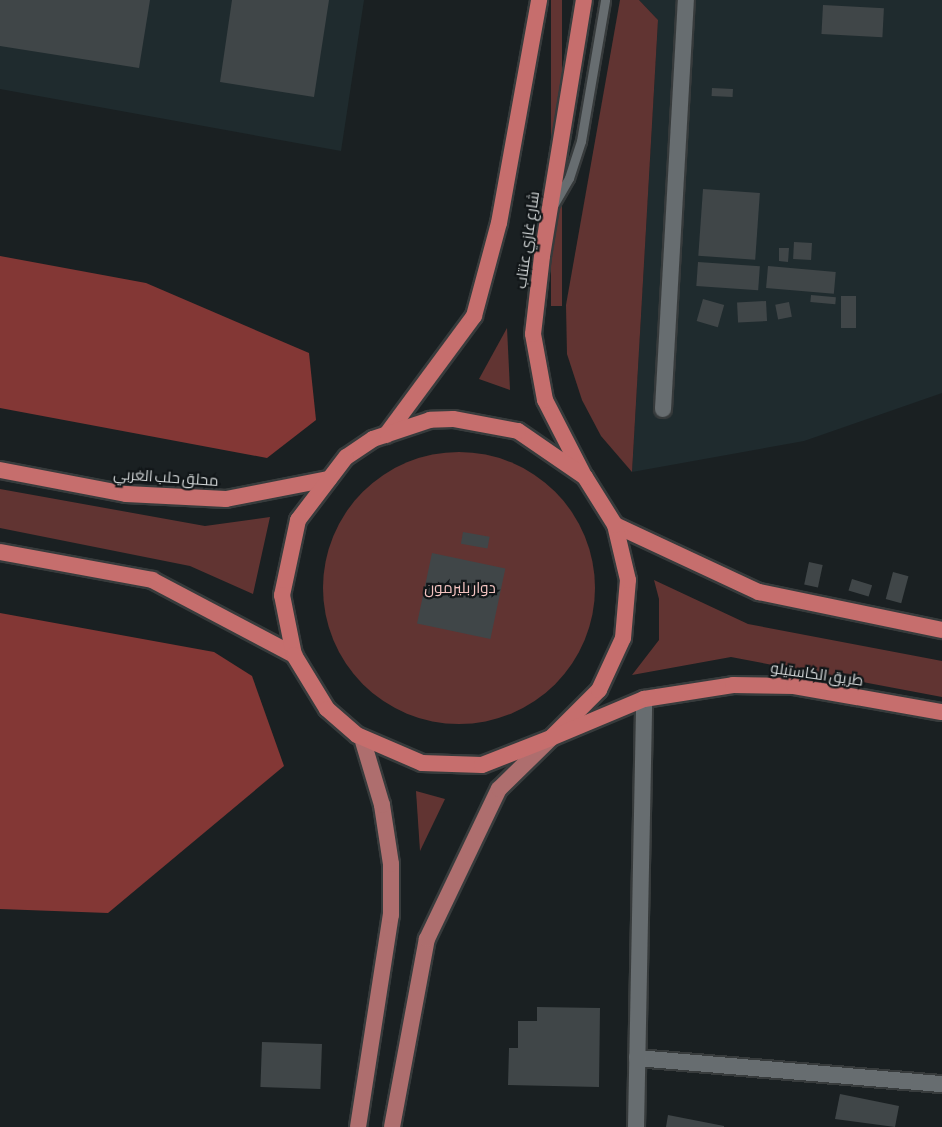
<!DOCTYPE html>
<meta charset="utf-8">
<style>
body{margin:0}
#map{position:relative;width:942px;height:1127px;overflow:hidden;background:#1a2022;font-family:"Asap Condensed",Cairo,sans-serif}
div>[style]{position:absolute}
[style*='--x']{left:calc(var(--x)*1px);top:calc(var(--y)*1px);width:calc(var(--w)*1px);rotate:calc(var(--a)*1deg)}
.built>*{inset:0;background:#1f2b2e}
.green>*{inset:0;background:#613432;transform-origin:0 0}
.round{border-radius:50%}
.forest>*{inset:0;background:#833735}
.building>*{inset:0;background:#404648;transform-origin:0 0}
.roads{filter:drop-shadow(2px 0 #373b3c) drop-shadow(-2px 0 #373b3c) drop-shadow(0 2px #373b3c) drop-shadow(0 -2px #373b3c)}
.service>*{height:9px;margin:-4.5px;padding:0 4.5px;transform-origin:4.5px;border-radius:4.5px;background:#676d70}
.minor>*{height:16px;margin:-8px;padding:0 8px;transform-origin:8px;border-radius:8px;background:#676d70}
.primary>*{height:16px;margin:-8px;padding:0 8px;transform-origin:8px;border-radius:8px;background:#ae6e6e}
.trunk>*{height:16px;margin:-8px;padding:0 8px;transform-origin:8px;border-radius:8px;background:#c66e6d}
span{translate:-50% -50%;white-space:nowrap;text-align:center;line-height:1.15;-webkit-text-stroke:4.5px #111618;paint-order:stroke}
.street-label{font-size:15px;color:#d4d8d9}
.park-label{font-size:15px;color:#f3c3c0}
</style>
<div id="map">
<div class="built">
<i style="clip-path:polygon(0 0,364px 0,341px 151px,0 89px)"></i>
<i style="clip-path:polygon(639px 0,942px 0,942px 393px,804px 441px,632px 472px,658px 20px)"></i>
</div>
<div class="green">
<i style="left:551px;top:0;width:11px;height:306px"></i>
<i style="clip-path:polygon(620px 0,639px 0,658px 20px,632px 472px,601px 436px,582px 400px,567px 354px,566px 305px)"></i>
<i style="clip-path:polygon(507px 328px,510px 390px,479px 379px)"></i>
<i class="round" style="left:323px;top:452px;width:272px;height:272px"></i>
<i style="clip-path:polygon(0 489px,205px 526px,270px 517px,253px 594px,190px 566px,0 528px)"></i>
<i style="clip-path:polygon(654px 580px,748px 624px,942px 661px,942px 697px,731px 657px,632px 675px,659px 640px,659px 599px)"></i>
<i style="clip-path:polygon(416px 791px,445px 799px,420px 851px)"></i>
</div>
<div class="forest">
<i style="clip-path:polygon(0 256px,146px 283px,309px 353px,316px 420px,267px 458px,0 408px)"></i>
<i style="clip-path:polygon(0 613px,214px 652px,252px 676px,284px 766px,108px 913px,0 909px)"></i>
</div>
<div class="building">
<i style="clip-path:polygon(0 0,150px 0,139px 68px,0 46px)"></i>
<i style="clip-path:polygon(232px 0,329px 0,314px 97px,220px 82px)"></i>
<i style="left:823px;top:5px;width:61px;height:29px;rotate:3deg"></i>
<i style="left:712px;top:88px;width:21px;height:8px;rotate:3deg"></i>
<i style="left:703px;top:189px;width:57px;height:67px;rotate:4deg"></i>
<i style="left:794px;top:242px;width:18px;height:17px;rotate:3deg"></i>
<i style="clip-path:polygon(779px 248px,789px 248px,788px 262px,779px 261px)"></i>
<i style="left:698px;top:262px;width:62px;height:24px;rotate:4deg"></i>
<i style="left:768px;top:266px;width:68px;height:22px;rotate:5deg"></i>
<i style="left:811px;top:295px;width:25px;height:7px;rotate:5deg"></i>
<i style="left:841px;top:296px;width:15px;height:32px"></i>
<i style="left:703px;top:299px;width:22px;height:23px;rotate:16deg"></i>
<i style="left:766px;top:301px;width:20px;height:29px;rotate:87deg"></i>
<i style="left:789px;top:302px;width:15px;height:14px;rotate:79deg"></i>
<i style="left:463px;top:532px;width:27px;height:12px;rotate:10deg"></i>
<i style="left:432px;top:553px;width:75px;height:72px;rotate:12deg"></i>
<i style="left:809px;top:562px;width:14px;height:23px;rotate:12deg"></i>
<i style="left:893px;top:572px;width:16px;height:28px;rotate:15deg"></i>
<i style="left:852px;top:579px;width:21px;height:12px;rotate:17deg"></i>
<i style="clip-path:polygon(537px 1007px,600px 1008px,599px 1087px,508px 1085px,509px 1048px,518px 1048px,518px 1021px,537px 1021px)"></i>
<i style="left:262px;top:1042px;width:60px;height:45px;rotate:2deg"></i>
<i style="clip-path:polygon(840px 1094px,899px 1106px,895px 1127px,835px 1119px)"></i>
<i style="clip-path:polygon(668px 1115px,724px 1126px,724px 1127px,666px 1127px)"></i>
</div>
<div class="roads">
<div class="service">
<i style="--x:554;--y:204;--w:30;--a:-60"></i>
<i style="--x:569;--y:178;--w:39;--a:-72"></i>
<i style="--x:581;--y:141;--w:143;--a:-80.3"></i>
</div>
<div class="minor">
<i style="--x:663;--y:409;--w:410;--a:-86.8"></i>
<i style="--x:637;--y:1058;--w:306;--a:4.9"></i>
<i style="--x:636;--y:1127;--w:428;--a:-88.9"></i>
</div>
<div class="primary">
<i style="--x:358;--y:1127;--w:215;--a:-81.2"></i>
<i style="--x:391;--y:915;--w:51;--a:-90"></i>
<i style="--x:391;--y:864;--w:60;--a:-98.7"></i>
<i style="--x:382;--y:805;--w:70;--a:-106.6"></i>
<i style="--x:392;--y:1127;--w:191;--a:-79.5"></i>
<i style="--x:427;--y:939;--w:166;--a:-64.4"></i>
<i style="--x:499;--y:789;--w:73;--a:-44.4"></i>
</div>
<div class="trunk">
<i style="--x:386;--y:435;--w:148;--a:-53.5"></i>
<i style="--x:474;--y:316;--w:96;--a:-75"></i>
<i style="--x:499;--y:223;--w:227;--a:-79.8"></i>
<i style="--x:0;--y:470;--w:128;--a:10.8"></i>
<i style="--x:126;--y:494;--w:100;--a:2.9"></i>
<i style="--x:226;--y:499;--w:105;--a:-11"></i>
<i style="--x:583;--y:474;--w:83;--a:-117.2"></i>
<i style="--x:545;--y:400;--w:67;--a:-100.3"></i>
<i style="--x:533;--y:334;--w:79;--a:-83.4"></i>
<i style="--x:542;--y:256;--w:259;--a:-80.7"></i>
<i style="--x:615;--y:525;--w:159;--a:25"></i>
<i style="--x:759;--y:592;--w:187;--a:11.7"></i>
<i style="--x:0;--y:552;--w:155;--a:10.4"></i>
<i style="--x:152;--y:580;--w:161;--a:27.8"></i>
<i style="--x:551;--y:738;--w:68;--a:-45"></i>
<i style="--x:599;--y:690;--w:57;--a:-65.2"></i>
<i style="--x:623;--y:638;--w:58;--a:-85.1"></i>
<i style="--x:628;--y:580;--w:57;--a:-103.3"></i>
<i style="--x:615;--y:525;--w:57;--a:-122"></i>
<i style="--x:585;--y:477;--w:81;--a:-145.5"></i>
<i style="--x:518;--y:431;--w:66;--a:-169.5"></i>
<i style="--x:453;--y:419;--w:23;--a:178"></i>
<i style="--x:430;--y:420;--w:60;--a:161.6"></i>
<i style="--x:373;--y:439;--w:32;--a:146"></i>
<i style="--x:346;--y:457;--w:79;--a:127.3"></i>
<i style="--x:298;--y:520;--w:77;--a:102"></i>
<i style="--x:282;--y:595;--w:61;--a:78.7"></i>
<i style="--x:294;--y:655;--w:63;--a:58.6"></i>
<i style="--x:327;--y:709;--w:40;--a:41"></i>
<i style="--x:357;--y:735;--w:71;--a:23.3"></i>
<i style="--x:422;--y:763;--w:60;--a:1.9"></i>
<i style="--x:482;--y:765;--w:74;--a:-21.4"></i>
<i style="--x:551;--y:738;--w:101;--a:-22.8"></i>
<i style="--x:644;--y:699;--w:90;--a:-8.9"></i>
<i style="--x:733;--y:685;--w:61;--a:0.9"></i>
<i style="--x:794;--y:686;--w:150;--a:10"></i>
</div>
</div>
<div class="street-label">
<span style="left:527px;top:240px;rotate:-82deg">شارع غازي عنتاب</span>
<span style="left:166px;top:477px;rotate:4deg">محلق حلب الغربي</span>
<span style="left:817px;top:674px;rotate:8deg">طريق الكاستيلو</span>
</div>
<div class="park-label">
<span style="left:460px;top:588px">دوار بليرمون</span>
</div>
</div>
